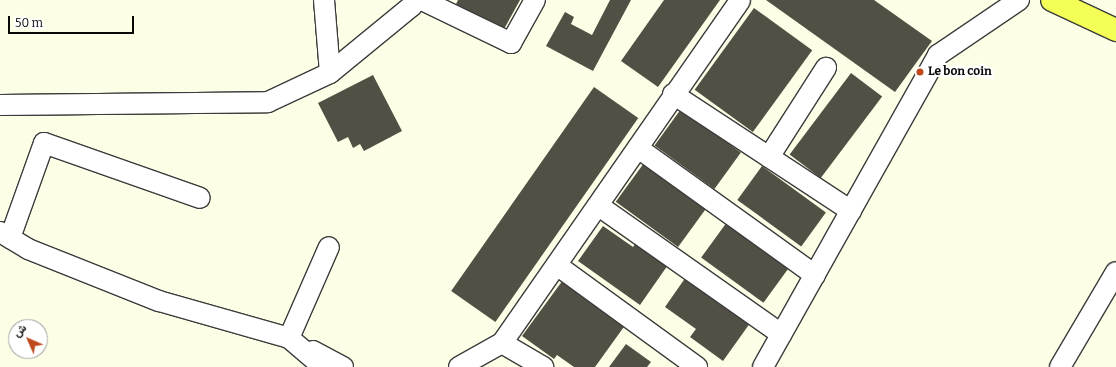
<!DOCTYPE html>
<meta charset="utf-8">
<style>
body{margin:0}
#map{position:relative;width:1116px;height:367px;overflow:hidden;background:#fcffe6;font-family:Bitter,Vazirmatn,serif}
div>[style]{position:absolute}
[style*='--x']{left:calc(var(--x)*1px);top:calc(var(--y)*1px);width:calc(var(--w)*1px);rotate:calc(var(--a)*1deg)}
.building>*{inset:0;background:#524f45;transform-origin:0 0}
.roads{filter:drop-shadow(1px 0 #3c3c3c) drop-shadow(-1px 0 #3c3c3c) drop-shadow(0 1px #3c3c3c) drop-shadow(0 -1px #3c3c3c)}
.minor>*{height:20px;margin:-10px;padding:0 10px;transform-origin:10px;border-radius:10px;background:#fff}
.major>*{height:22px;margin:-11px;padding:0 11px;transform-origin:11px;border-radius:11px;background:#f3ff56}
.dots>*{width:11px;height:11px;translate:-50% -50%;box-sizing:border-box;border:2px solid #fff;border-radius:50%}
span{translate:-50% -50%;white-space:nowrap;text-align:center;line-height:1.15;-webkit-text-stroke:4px #fff;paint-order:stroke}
.poi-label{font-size:12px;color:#090909;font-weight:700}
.left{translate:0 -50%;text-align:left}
.north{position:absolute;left:8px;top:319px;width:40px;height:40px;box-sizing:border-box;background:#fff;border:1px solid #9d9d9d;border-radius:50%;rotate:315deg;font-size:11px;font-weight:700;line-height:16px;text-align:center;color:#090909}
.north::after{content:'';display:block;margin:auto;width:14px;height:18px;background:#bf481c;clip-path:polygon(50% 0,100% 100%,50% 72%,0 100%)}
.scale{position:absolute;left:8px;top:16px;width:126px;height:18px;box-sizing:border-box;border:2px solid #090909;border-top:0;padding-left:5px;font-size:12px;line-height:14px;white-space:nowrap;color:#090909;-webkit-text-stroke:3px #fff;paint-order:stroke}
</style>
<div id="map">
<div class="building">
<i style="clip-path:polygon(458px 0,520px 0,504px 29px,456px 4px)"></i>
<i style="clip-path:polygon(610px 0,631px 0,593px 71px,546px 46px,565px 12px,574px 17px,571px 24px,592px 35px)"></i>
<i style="clip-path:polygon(664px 0,720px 0,658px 87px,621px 61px)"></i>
<i style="clip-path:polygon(766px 0,874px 0,932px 41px,895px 92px)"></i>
<i style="left:754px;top:8px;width:72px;height:101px;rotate:36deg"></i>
<i style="left:851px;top:73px;width:39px;height:102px;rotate:37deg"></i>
<i style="clip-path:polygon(373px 75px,402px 131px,364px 151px,360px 144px,353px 148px,348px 137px,338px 142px,318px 103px)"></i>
<i style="left:594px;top:87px;width:54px;height:249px;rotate:35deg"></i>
<i style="left:681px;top:109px;width:74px;height:45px;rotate:36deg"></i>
<i style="left:644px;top:163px;width:77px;height:48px;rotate:36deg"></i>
<i style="left:762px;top:166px;width:79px;height:42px;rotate:36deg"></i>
<i style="left:727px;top:222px;width:77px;height:44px;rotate:36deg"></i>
<i style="clip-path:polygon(603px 226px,633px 247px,638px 240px,670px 262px,640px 305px,578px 261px)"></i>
<i style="clip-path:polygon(688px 274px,753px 319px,723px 361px,690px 337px,696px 329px,665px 307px)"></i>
<i style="clip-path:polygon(563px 280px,626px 324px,595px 367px,574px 367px,557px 355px,554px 359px,522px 336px)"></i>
<i style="clip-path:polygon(626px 344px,651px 362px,647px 367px,609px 367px)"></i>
</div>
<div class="roads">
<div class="minor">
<i style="--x:324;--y:0;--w:73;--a:85.3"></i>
<i style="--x:422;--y:0;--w:99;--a:25.8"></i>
<i style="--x:511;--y:43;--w:49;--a:-60.8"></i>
<i style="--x:673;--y:94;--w:213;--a:33.3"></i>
<i style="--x:0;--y:105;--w:268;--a:-0.6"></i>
<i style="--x:268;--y:102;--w:68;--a:-25.1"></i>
<i style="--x:330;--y:73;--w:106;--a:-39.3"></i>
<i style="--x:412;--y:6;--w:6;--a:-72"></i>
<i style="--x:638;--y:148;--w:218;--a:35.7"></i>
<i style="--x:769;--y:157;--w:106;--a:-57.4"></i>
<i style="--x:599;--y:206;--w:223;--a:35.1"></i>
<i style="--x:0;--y:232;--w:33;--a:31"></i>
<i style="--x:28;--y:249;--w:141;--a:21.7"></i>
<i style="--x:159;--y:301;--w:135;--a:15.9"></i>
<i style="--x:289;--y:338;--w:45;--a:40.5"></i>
<i style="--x:10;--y:238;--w:101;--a:-70.3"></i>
<i style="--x:44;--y:143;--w:165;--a:19.4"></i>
<i style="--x:558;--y:266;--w:172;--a:36"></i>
<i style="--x:289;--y:338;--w:99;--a:-66.3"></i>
<i style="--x:502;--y:343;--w:48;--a:30.3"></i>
<i style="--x:313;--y:351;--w:34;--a:28"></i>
<i style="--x:459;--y:367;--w:49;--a:-29.2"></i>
<i style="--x:502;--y:343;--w:417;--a:-55.2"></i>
<i style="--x:763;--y:367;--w:358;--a:-60.7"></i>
<i style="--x:938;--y:55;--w:98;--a:-34.2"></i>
<i style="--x:1060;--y:367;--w:110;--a:-59.5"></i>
</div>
<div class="major">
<i style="--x:1052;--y:0;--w:71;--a:25.1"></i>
</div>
</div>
<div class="dots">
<i style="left:920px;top:72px;background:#bf481c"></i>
</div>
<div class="poi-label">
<span class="left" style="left:928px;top:72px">Le bon coin</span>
</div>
<div class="north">ش</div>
<div class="scale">50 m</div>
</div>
